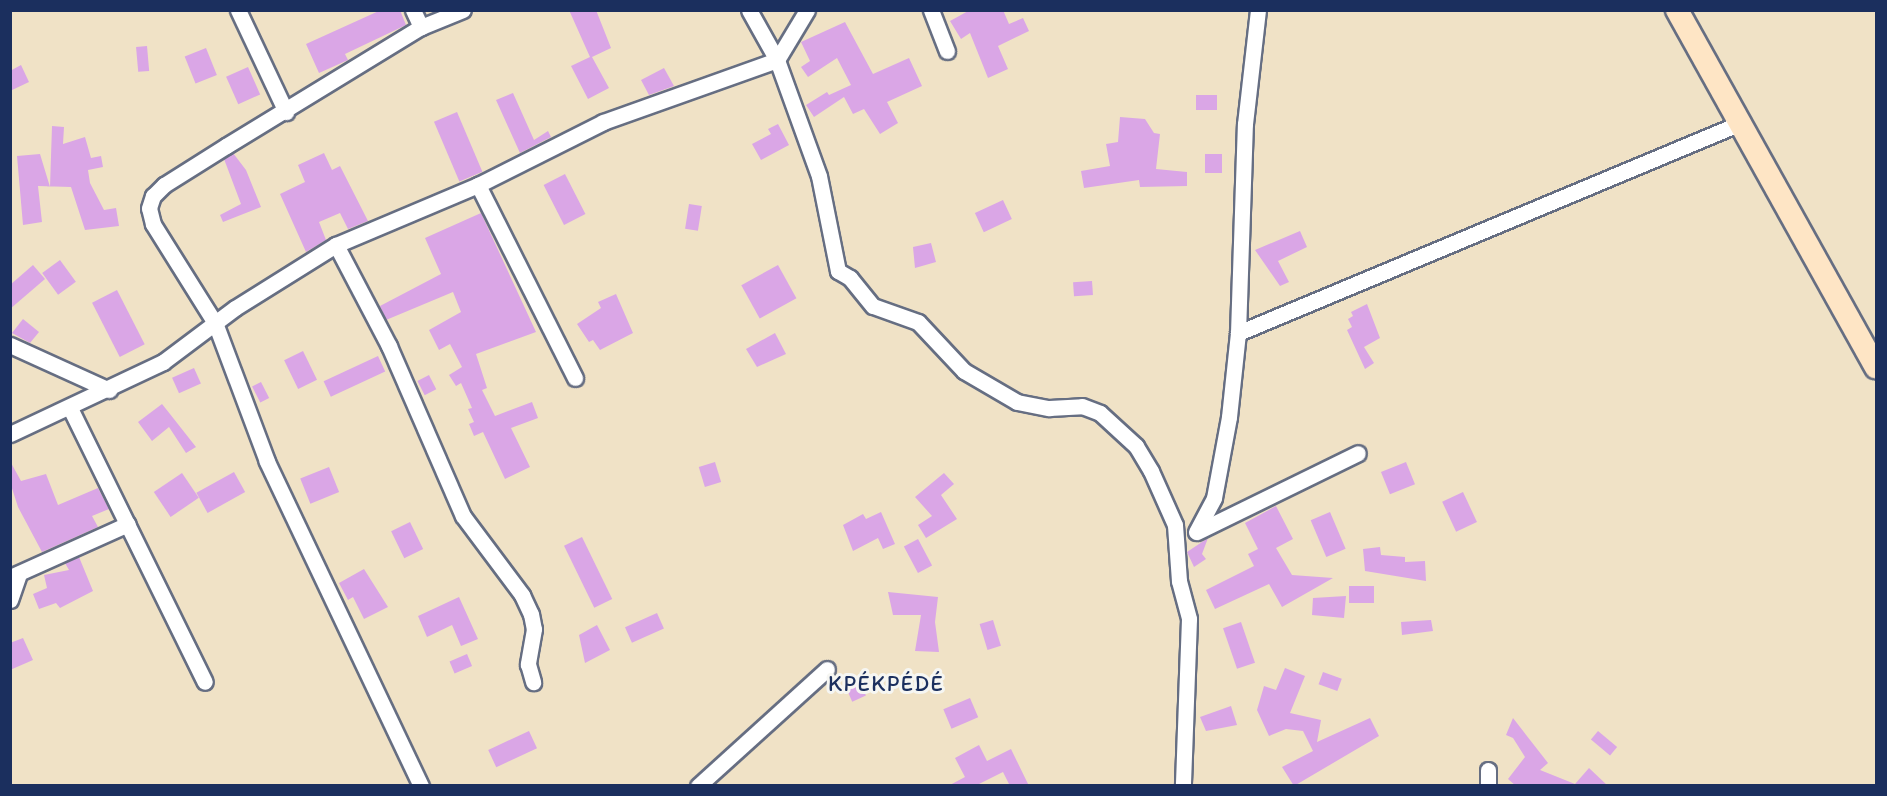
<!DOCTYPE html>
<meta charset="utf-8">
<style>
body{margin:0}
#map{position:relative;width:1887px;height:796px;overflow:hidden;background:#f0e2c6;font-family:Itim,sans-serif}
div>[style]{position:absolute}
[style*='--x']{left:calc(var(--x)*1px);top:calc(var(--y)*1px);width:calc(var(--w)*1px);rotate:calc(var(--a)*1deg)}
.building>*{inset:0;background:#daa6e6;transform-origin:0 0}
.roads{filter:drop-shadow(2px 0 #666e82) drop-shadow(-2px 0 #666e82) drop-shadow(0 2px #666e82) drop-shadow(0 -2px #666e82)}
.street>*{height:15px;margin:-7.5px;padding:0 7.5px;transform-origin:7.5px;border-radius:7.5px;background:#fff}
.secondary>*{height:22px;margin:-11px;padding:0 11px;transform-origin:11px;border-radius:11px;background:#fee5c5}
span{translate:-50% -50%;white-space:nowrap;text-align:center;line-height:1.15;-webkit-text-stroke:6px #f6f6f2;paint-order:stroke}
.quarter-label{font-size:22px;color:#1b2f5e;letter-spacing:1.5px}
.frame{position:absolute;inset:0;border:12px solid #1b2f5e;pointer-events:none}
</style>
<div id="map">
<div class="building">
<i style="clip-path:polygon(381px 10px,400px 10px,406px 25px,345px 54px,348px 60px,319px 73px,306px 44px)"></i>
<i style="clip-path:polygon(569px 10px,596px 10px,611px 48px,592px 57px,609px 88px,588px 99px,571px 66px,590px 57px)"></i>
<i style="clip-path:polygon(970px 10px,1003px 10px,1009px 24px,1023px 18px,1029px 31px,998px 46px,1008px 69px,988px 78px,970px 33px,961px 39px,950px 21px)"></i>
<i style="clip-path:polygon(845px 22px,873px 74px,909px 58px,922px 86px,887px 102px,898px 123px,880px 134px,864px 109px,853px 114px,844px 97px,814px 117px,806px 105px,827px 92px,829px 95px,851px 85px,837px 58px,808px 77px,801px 67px,810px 61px,801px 42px)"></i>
<i style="left:147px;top:46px;width:25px;height:11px;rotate:85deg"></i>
<i style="left:206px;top:48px;width:29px;height:23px;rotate:68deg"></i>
<i style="clip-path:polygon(21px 65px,29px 82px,10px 91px,10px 71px)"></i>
<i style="left:248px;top:67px;width:30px;height:24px;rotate:66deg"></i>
<i style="clip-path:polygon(664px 68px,674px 86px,649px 95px,641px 80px)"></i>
<i style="clip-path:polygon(513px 93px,534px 140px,548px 131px,551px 137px,520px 153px,496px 100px)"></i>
<i style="left:1196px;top:95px;width:21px;height:15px"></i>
<i style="left:457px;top:112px;width:65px;height:25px;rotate:67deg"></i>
<i style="clip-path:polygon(1120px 117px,1145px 119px,1154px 133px,1160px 134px,1156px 169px,1187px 172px,1187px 186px,1140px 187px,1139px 180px,1084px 188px,1081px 171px,1110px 166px,1106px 144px,1118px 142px)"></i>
<i style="clip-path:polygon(778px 124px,789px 145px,761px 160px,752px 144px,771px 134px,768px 129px)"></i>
<i style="clip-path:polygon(52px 126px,64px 127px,63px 144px,85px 137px,91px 158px,101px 156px,103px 167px,88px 170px,90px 183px,104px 210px,116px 208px,119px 226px,85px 230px,71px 187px,38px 186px,42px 222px,23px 225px,17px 156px,40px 154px,50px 187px)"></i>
<i style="clip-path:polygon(233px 153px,246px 170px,261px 207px,223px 222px,220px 215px,241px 204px,224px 159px)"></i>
<i style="clip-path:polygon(324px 153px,332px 170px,340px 166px,368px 221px,348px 229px,340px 213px,319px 222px,326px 240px,306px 252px,280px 194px,305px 182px,298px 165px)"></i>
<i style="left:1205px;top:154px;width:17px;height:19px"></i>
<i style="left:565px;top:174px;width:45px;height:24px;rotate:63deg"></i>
<i style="left:1003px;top:200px;width:21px;height:31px;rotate:65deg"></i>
<i style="left:689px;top:204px;width:13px;height:25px;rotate:9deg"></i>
<i style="clip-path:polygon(481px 213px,536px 332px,476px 354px,487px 388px,482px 390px,495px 416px,532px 402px,538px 418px,511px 428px,530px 467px,505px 479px,483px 432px,474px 436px,469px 424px,474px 422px,468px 409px,472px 408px,461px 383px,456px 386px,449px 375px,462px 367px,450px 344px,439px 350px,429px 330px,461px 312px,453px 292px,386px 320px,380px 306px,441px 274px,425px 238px)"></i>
<i style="clip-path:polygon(1300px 231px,1307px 247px,1278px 261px,1289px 282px,1280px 286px,1255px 250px)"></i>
<i style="clip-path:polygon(931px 243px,936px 262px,915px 268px,913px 247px)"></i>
<i style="left:60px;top:260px;width:27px;height:22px;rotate:54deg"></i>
<i style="clip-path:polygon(33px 265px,45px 279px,10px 309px,10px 285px)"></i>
<i style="left:778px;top:265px;width:38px;height:42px;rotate:61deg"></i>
<i style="left:1092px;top:281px;width:14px;height:19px;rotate:86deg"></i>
<i style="left:117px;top:290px;width:61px;height:28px;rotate:63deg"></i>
<i style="clip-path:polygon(616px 294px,633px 333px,600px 350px,593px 340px,589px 342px,577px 324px,601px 308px,598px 302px)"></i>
<i style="clip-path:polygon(1367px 304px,1380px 338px,1364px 347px,1374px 363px,1365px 369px,1347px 330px,1352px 327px,1348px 319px,1353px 316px,1351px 312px)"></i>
<i style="clip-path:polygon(23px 319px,39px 332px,30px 343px,12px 333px)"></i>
<i style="clip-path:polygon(775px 333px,786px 354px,757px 367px,746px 349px)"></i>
<i style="left:303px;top:351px;width:32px;height:21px;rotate:64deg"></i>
<i style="left:378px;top:356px;width:17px;height:60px;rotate:65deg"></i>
<i style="left:194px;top:368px;width:17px;height:24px;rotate:66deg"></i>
<i style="left:429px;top:375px;width:16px;height:13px;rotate:63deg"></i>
<i style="left:261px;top:382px;width:18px;height:10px;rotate:63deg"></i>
<i style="clip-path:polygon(162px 404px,170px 414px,196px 447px,186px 453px,169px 427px,152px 441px,138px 422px)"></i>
<i style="clip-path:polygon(10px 461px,21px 481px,46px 474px,58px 505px,98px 488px,109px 509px,92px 516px,98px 527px,42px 552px,18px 507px,10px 482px)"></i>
<i style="left:715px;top:462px;width:21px;height:17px;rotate:73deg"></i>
<i style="left:1406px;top:462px;width:24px;height:27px;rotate:68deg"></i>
<i style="left:329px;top:467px;width:27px;height:31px;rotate:68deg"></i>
<i style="left:234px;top:472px;width:23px;height:43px;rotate:61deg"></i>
<i style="left:182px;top:473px;width:30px;height:34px;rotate:56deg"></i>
<i style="clip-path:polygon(944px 473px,954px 484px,941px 495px,957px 519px,926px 538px,918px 525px,932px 516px,915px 497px)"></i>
<i style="left:1463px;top:492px;width:33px;height:23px;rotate:65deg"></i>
<i style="clip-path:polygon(1276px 506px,1293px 539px,1276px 548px,1292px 575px,1333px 578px,1282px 607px,1269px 584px,1215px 609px,1206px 590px,1254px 566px,1248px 554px,1258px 549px,1245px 523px)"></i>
<i style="clip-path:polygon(881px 512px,895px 544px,883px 549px,878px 538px,853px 551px,843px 525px,863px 514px,866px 519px)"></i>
<i style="left:1330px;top:512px;width:40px;height:21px;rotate:67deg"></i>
<i style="left:410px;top:522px;width:30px;height:21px;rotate:64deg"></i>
<i style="left:582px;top:537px;width:69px;height:20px;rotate:64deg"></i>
<i style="clip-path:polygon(1208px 538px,1202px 554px,1206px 559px,1194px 567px,1187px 552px)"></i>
<i style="left:918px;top:539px;width:30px;height:16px;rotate:62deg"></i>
<i style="clip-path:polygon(1380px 547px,1381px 555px,1405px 557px,1405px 562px,1425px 561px,1426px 581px,1365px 571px,1363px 549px)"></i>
<i style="clip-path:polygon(79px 557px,93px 591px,60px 608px,56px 603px,39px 609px,33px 594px,47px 588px,44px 575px,69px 570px,65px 563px)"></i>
<i style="clip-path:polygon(364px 569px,388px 607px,364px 619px,353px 597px,348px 600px,339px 583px)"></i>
<i style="left:1349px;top:586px;width:25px;height:17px"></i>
<i style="clip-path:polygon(888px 592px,938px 597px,935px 622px,939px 652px,915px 651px,921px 615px,893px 615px)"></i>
<i style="clip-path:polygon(1346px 596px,1344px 618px,1312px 615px,1313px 598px)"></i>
<i style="clip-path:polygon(459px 597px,478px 639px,461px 646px,452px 625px,427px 637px,418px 616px)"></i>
<i style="left:657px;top:613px;width:17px;height:35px;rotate:66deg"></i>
<i style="left:993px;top:620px;width:27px;height:14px;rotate:73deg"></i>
<i style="clip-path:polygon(1431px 620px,1433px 631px,1402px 635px,1401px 622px)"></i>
<i style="left:1241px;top:622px;width:43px;height:19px;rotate:71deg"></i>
<i style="clip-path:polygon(597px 625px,610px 650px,585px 663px,579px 635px)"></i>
<i style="clip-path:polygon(23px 638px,33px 660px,10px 670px,10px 643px)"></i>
<i style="left:467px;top:654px;width:13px;height:19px;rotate:67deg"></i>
<i style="clip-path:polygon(1285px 668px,1305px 676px,1290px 713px,1321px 720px,1317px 742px,1370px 718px,1379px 736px,1294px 786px,1282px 767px,1313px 751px,1303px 731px,1286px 729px,1269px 736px,1257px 710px,1264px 686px,1276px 690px)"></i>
<i style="left:1323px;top:672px;width:20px;height:13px;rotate:20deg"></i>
<i style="left:859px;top:680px;width:17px;height:15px;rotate:66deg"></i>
<i style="left:970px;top:698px;width:21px;height:29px;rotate:67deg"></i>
<i style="clip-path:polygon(1231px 706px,1237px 725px,1206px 731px,1200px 717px)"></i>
<i style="clip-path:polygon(1513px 718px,1548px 763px,1540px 770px,1575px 784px,1589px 768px,1608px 786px,1516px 786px,1508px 779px,1525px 757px,1513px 738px,1506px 735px)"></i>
<i style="left:529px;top:731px;width:19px;height:45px;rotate:65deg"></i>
<i style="left:1598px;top:731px;width:25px;height:11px;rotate:40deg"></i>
<i style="clip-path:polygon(979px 745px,987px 761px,1011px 749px,1029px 786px,1010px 786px,1003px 772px,975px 786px,948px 786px,965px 777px,955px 758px)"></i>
</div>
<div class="roads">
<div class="street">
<i style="--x:238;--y:10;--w:113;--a:64.8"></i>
<i style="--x:413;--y:10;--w:19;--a:65"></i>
<i style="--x:749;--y:10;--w:57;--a:60.8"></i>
<i style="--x:777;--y:60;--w:123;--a:70.1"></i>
<i style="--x:819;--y:176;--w:97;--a:78.7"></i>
<i style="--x:838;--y:271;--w:14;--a:30"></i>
<i style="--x:850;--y:278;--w:36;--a:51"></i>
<i style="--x:873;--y:306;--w:48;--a:19.6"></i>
<i style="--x:918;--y:322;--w:67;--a:46.8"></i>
<i style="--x:964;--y:371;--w:61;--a:30.3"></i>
<i style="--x:1017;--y:402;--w:33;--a:11"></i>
<i style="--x:1049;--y:408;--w:33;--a:-3"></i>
<i style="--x:1082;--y:406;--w:19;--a:21"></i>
<i style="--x:1100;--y:413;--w:49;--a:42.5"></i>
<i style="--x:1136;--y:446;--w:29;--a:59"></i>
<i style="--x:1151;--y:471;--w:59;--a:66"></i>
<i style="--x:1175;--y:525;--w:56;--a:85.9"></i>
<i style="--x:1179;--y:581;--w:39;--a:75"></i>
<i style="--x:1189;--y:619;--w:167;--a:92.1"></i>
<i style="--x:931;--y:10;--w:44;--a:68.7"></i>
<i style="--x:478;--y:185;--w:216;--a:63.3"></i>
<i style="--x:336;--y:245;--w:114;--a:62.3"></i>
<i style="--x:389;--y:346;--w:185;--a:66.5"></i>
<i style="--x:463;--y:516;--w:99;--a:53.2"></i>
<i style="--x:522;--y:595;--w:21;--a:65"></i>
<i style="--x:531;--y:614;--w:15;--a:79"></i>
<i style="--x:534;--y:629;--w:36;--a:100"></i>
<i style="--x:528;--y:664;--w:19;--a:74"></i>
<i style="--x:1238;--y:333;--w:542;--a:-22.68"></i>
<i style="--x:10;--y:345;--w:109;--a:24.4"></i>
<i style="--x:70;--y:408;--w:305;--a:63.8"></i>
<i style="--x:10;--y:434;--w:169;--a:-25.2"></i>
<i style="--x:163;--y:362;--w:90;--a:-36.9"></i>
<i style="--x:235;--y:308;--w:119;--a:-32"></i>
<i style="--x:336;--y:245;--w:154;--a:-22.9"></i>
<i style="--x:478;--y:185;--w:140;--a:-26.7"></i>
<i style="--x:603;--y:122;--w:185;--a:-19.6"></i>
<i style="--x:777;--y:60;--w:58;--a:-59"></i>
<i style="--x:1196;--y:532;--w:38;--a:-62"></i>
<i style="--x:1214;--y:498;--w:82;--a:-79.5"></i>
<i style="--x:1229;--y:417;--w:84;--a:-83.9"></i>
<i style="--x:1238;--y:333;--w:209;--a:-88.1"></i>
<i style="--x:1245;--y:124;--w:115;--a:-83.5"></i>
<i style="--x:1197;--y:532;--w:179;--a:-26.1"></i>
<i style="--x:10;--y:577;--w:129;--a:-24.2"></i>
<i style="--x:10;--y:600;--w:28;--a:-71"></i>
<i style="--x:421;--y:786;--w:360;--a:-115.4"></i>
<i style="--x:267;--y:461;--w:147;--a:-110.6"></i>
<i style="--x:215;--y:323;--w:117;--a:-122.1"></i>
<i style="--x:153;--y:224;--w:16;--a:-104"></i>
<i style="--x:149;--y:208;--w:13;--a:-72"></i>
<i style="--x:153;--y:196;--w:16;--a:-45"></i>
<i style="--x:164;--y:185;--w:73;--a:-32.2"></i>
<i style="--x:226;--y:146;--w:228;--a:-31.4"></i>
<i style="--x:421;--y:27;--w:45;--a:-22"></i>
<i style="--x:698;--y:786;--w:174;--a:-42.2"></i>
<i style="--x:1488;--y:786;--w:16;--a:-90"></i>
</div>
<div class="secondary">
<i style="--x:1677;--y:10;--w:409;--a:60.9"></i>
</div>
</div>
<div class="quarter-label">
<span style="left:886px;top:684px">KPÉKPÉDÉ</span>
</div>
<div class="frame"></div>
</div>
